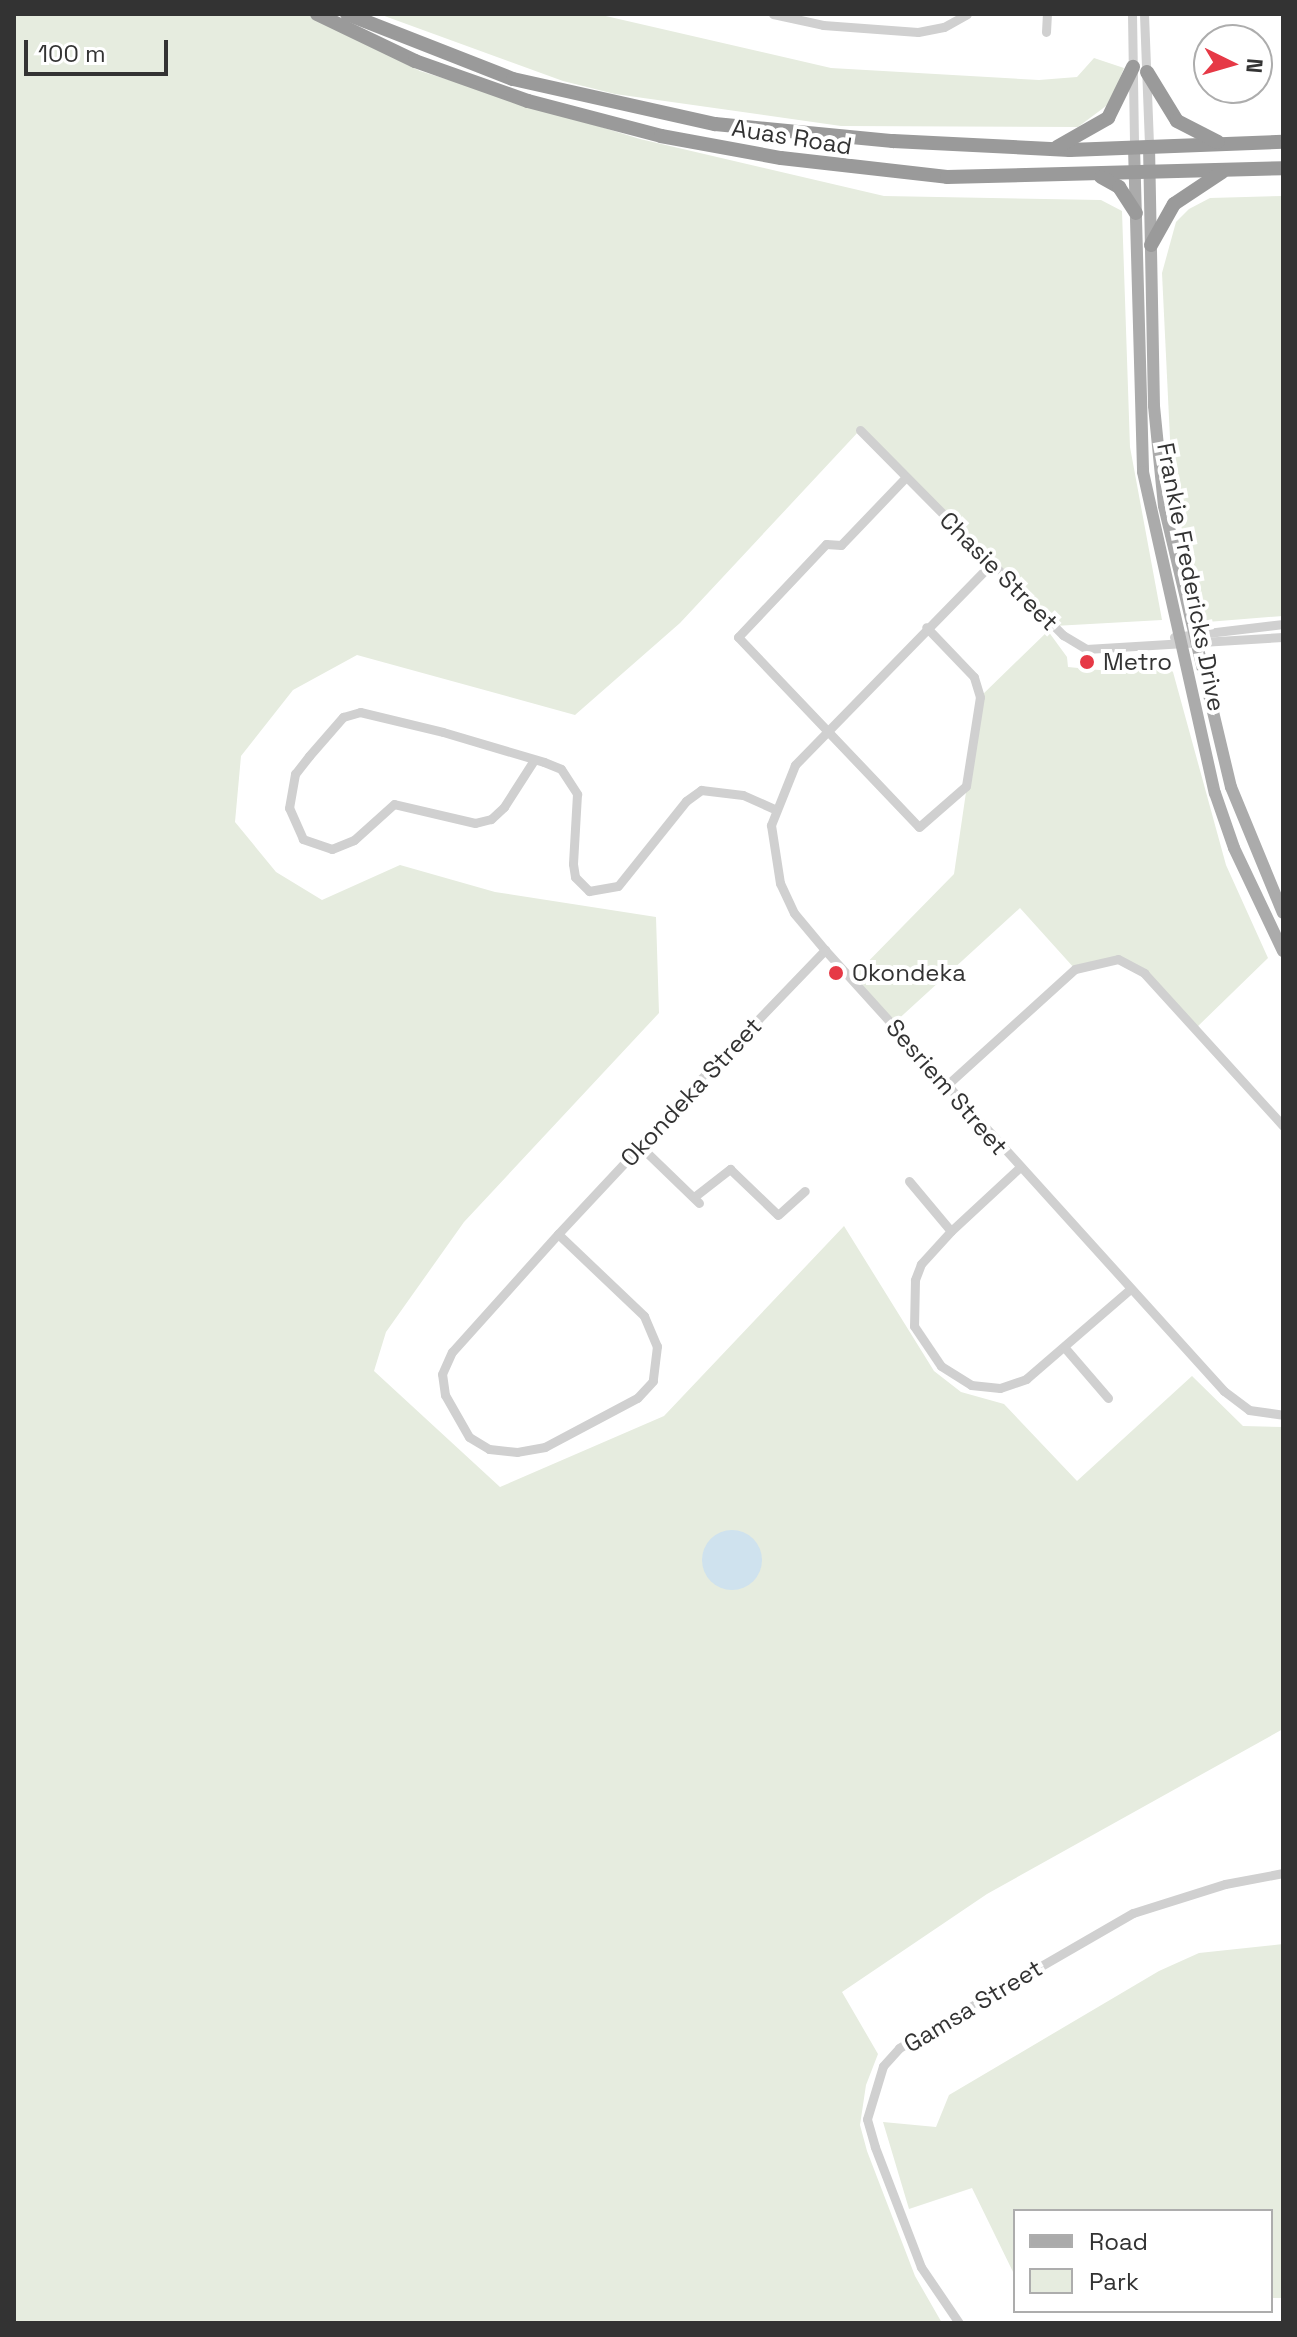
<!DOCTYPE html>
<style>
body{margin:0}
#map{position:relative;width:1297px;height:2337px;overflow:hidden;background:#fff;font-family:"Space Grotesk",sans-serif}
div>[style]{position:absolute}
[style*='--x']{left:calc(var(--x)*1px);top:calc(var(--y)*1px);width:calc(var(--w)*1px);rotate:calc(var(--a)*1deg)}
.green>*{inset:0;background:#e6ecdf}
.water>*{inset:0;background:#cfe2ee}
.round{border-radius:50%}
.minor>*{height:9px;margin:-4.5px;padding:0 4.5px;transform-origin:4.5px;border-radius:4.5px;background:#d0d0d0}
.major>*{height:12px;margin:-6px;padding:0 6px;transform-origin:6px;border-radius:6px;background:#ababab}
.highway>*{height:14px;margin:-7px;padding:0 7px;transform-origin:7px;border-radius:7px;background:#9a9a9a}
.dots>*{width:22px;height:22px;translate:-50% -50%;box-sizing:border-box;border:4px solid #fff;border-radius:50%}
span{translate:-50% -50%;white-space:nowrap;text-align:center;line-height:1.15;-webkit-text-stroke:8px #fff;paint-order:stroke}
.street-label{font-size:24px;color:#333}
.poi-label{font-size:24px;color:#333}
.left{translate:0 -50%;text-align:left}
.frame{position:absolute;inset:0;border:16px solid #333;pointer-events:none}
.legend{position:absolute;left:1013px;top:2209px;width:260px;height:104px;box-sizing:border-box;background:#fff;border:2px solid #adadad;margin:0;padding:10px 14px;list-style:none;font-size:24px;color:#333}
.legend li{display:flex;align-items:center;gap:16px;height:40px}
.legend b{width:40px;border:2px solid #adadad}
.north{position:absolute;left:1193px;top:24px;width:80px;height:80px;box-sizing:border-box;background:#fff;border:2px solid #adadad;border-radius:50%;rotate:95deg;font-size:22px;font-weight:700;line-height:32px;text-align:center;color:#333}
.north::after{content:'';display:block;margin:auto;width:28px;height:36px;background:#e63946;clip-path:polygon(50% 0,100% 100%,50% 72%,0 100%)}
.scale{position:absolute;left:24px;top:40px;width:144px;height:36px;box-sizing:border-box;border:4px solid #333;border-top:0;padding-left:10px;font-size:24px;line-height:28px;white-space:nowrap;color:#333;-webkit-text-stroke:6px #fff;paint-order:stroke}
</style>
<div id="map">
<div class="green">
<i style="clip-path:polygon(14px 14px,308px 14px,420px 71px,640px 139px,884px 196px,1101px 200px,1122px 211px,1130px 447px,1162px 620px,1054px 626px,860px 430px,680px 623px,575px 715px,357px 655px,293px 690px,241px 756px,235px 822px,276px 872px,322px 900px,400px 865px,495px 892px,656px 917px,659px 1013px,464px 1222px,386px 1332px,374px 1371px,500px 1487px,664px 1416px,844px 1226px,934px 1371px,961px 1392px,1004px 1404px,1077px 1481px,1192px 1376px,1243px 1426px,1283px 1427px,1283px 1729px,987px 1894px,842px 1992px,878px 2054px,866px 2085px,860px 2125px,867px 2151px,915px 2276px,942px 2323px,14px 2323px)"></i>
<i style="clip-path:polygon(379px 14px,597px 14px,831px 68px,1039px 80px,1077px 77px,1094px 58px,1124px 68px,1110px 103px,1078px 127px,841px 126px,615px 94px,563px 81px)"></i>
<i style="clip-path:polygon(1283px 196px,1283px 616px,1207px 622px,1190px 569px,1172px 480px,1162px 273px,1176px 222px,1189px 209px,1210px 198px)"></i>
<i style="clip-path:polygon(1048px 631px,1067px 657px,1068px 667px,1110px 671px,1117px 664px,1161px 661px,1173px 672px,1226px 865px,1268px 958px,1195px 1029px,1144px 973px,1118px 959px,1075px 969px,1020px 908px,893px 1024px,851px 979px,954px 874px,980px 697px)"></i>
<i style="clip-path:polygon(1283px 1944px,1283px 2298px,1271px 2298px,1271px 2211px,1015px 2211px,1015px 2276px,972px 2188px,909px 2209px,883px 2122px,936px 2127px,949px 2095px,1159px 1971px,1199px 1953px)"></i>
</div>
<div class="water">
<i class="round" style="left:702px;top:1530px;width:60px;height:60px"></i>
</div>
<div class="minor">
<i style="--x:773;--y:14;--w:51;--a:12.4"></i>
<i style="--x:823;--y:25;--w:95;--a:4.2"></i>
<i style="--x:918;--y:32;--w:26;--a:-11"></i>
<i style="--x:944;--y:27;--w:26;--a:-29"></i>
<i style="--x:1132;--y:14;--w:133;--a:89.1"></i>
<i style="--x:1144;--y:14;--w:132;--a:87.8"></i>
<i style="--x:1046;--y:32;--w:18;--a:-87"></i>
<i style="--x:860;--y:430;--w:289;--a:45.3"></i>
<i style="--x:1063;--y:635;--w:27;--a:31"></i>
<i style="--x:1086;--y:649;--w:197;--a:-3.5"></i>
<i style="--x:906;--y:477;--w:94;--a:133.7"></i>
<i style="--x:841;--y:545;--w:15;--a:-176"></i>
<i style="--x:826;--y:544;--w:128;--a:133.4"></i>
<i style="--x:738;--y:637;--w:262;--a:46.4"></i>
<i style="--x:919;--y:827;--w:62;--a:-41.1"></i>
<i style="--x:966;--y:786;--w:90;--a:-81.1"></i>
<i style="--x:980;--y:697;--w:21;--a:-107"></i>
<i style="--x:974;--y:677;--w:69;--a:-133.8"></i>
<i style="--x:991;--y:564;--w:281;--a:134.3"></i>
<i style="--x:795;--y:765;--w:65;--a:111.8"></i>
<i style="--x:771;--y:825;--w:59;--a:81.2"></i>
<i style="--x:780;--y:883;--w:33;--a:65"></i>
<i style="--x:794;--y:913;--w:48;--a:50"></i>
<i style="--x:825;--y:950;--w:595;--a:47.86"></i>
<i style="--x:1224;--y:1391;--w:31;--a:37"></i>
<i style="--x:1249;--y:1410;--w:34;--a:8"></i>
<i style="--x:1174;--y:637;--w:110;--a:-6.8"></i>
<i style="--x:534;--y:760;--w:56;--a:122.6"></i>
<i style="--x:504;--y:807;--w:18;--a:137"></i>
<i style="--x:491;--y:819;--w:16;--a:166"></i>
<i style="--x:475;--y:823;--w:83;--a:-166.8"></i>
<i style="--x:394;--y:804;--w:54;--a:138"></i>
<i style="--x:354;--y:840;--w:24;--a:158"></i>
<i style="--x:332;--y:849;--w:31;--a:-161"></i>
<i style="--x:303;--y:839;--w:34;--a:-114"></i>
<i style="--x:289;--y:808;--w:35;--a:-80"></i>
<i style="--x:295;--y:774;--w:23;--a:-52"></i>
<i style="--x:309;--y:756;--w:52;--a:-48.9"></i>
<i style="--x:343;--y:717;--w:18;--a:-16"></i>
<i style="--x:360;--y:712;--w:85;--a:13.5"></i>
<i style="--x:443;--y:732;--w:105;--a:16.5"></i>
<i style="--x:544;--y:762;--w:18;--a:22"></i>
<i style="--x:561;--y:769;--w:30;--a:57"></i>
<i style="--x:577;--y:794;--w:70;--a:93.3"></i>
<i style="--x:573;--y:864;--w:13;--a:81"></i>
<i style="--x:575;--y:877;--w:20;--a:45"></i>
<i style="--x:589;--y:891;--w:29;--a:-10"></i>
<i style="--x:618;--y:886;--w:109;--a:-51.3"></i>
<i style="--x:686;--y:801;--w:19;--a:-36"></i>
<i style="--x:701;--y:790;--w:42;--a:6.8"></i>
<i style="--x:743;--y:795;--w:34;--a:24"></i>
<i style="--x:948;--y:1084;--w:171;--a:-42.2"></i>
<i style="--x:1075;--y:969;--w:44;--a:-13.1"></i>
<i style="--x:1118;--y:959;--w:30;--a:28"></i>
<i style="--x:1144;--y:973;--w:207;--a:47.7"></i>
<i style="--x:640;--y:1146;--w:82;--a:44"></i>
<i style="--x:1019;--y:1168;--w:93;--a:137.2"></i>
<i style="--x:951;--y:1231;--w:45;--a:132.3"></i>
<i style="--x:921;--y:1264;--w:17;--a:111"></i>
<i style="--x:915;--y:1280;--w:46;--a:91.2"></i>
<i style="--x:914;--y:1326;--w:48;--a:56"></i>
<i style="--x:941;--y:1366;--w:36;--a:32"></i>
<i style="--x:971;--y:1385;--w:29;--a:6"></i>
<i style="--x:1000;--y:1388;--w:28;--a:-19"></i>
<i style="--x:1026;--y:1379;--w:136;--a:-40.8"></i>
<i style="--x:909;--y:1181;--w:65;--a:50"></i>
<i style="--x:694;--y:1197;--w:46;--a:-37.9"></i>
<i style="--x:730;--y:1169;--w:66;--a:43.8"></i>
<i style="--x:778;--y:1215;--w:36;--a:-42"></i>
<i style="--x:558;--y:1234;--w:119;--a:43.6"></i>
<i style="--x:644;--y:1316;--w:33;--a:67"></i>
<i style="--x:657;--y:1346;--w:35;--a:97"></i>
<i style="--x:653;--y:1381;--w:23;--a:133"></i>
<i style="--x:637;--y:1398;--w:104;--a:152"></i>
<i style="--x:545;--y:1447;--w:28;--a:170"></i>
<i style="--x:517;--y:1452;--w:28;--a:-174"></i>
<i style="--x:489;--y:1449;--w:23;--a:-149"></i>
<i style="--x:469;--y:1437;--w:48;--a:-119.7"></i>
<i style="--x:445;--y:1395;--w:21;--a:-98"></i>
<i style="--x:442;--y:1374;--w:24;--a:-66"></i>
<i style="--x:452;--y:1352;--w:159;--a:-48.1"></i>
<i style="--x:558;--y:1234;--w:173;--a:-46.9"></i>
<i style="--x:676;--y:1108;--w:33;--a:-50"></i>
<i style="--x:697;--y:1083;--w:185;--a:-46.1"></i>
<i style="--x:1065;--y:1348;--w:66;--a:49.3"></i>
<i style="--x:959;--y:2323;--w:68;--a:-124.2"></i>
<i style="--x:921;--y:2267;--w:129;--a:-111"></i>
<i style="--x:875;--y:2147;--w:29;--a:-106"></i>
<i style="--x:867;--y:2119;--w:55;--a:-73.2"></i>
<i style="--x:883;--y:2066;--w:24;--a:-48"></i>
<i style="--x:899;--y:2048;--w:270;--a:-30"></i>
<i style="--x:1133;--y:1913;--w:96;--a:-17.5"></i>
<i style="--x:1225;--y:1884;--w:59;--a:-10.7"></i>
</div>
<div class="major">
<i style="--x:1149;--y:146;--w:260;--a:88.9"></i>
<i style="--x:1154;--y:406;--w:100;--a:84.3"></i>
<i style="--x:1164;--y:506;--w:289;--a:76.6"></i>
<i style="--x:1231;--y:787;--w:136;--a:67.6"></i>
<i style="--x:1134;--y:147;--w:325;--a:88.4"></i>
<i style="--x:1143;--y:472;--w:329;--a:77.4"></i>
<i style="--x:1215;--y:793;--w:58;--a:70.9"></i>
<i style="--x:1234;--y:848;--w:114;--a:64.6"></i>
</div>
<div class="highway">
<i style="--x:317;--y:14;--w:109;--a:25.6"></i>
<i style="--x:415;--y:61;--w:120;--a:19.5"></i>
<i style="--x:528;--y:101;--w:138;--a:14.7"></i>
<i style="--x:661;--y:136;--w:122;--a:10.4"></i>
<i style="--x:781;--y:158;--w:167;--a:6.5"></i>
<i style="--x:947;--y:177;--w:336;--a:-1.5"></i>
<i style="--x:347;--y:14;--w:178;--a:21.4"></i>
<i style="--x:513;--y:79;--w:207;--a:12.6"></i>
<i style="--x:715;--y:124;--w:179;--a:5.5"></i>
<i style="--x:893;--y:141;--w:177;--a:2.9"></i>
<i style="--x:1070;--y:150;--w:213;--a:-2.2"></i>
<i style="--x:1147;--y:72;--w:57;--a:58.5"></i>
<i style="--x:1177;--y:121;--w:46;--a:27.1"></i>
<i style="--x:1057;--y:147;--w:59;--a:-29.6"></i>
<i style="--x:1108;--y:118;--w:57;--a:-63.9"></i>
<i style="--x:1101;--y:177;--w:21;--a:29"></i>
<i style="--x:1119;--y:187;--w:31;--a:57"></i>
<i style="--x:1151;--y:245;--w:47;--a:-60.7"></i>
<i style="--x:1174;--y:204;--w:58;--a:-33.7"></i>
</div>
<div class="dots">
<i style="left:1087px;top:662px;background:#e63946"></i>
<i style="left:836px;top:973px;background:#e63946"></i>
</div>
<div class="street-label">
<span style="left:792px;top:137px;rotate:9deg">Auas Road</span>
<span style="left:999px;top:571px;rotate:45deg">Chasie Street</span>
<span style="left:1191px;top:577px;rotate:79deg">Frankie Fredericks Drive</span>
<span style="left:947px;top:1087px;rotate:49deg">Sesriem Street</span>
<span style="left:691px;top:1092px;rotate:-47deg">Okondeka Street</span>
<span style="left:973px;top:2006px;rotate:-31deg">Gamsa Street</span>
</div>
<div class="poi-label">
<span class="left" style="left:1103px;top:662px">Metro</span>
<span class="left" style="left:852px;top:973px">Okondeka</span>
</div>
<div class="frame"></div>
<ul class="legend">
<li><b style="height:10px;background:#ababab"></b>Road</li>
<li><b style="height:22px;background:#e6ecdf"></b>Park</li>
</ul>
<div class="north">N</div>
<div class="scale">100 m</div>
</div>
